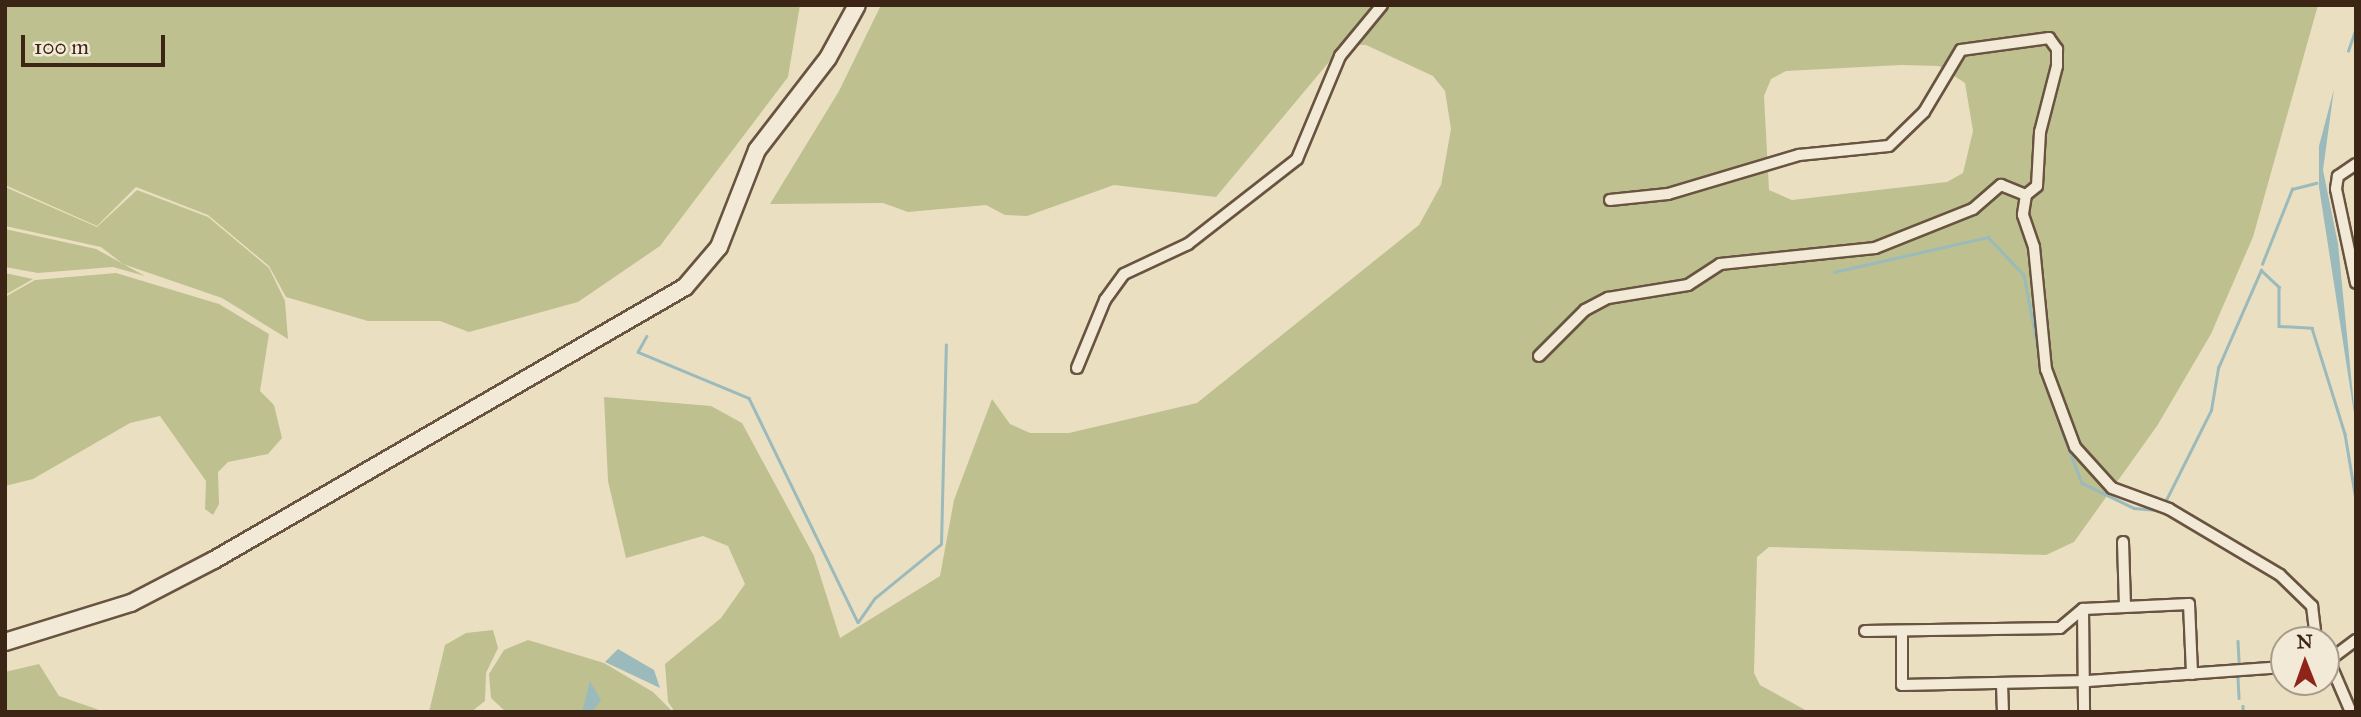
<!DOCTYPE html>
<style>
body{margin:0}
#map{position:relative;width:2361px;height:717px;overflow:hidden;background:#ebdfc2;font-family:"IM FELL Great Primer",serif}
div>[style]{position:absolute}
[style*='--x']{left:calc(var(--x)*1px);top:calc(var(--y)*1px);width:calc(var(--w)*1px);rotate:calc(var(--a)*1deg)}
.green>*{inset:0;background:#bec08f}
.water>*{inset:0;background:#9bbabb}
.stream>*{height:2.5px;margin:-1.25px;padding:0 1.25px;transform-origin:1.25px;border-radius:1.25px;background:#9bbabb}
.roads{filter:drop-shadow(2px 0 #685440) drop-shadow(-2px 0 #685440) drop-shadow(0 2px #685440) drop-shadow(0 -2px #685440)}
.street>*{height:10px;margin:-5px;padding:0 5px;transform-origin:5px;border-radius:5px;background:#f2ead7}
.secondary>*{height:16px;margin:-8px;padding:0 8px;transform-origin:8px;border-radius:8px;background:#f2ead7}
span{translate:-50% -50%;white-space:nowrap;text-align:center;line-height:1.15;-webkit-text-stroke:6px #f2ead7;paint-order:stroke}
.frame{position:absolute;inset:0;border:7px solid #3c2515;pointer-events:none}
.north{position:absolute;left:2270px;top:626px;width:70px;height:70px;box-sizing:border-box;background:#f2ead7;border:2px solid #a99b89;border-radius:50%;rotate:359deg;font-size:19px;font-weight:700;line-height:28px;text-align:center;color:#3c2515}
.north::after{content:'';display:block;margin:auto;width:24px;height:32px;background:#8f2418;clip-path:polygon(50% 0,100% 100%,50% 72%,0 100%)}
.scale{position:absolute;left:21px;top:35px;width:144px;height:32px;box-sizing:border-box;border:4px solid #3c2515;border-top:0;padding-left:9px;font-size:21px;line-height:24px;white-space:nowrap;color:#3c2515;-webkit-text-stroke:5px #f2ead7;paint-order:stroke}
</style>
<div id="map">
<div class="green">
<i style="clip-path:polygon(5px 5px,800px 5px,788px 77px,660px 246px,578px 302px,469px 332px,440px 321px,368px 321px,286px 297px,269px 266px,208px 215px,136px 187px,97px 226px,5px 185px)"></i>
<i style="clip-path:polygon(evenodd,881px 5px,2318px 5px,2253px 237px,2211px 334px,2157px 426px,2074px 542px,2046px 555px,1769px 547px,1757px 557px,1754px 673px,1760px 685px,1809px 712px,675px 712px,668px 702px,665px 664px,721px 618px,745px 584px,728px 546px,703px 536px,626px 558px,608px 481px,604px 397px,711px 406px,742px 423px,814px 556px,840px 638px,940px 576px,954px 500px,992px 399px,1010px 424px,1030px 433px,1069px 433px,1197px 403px,1419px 225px,1441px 185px,1451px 129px,1445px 91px,1433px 76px,1366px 45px,1344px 44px,1216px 197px,1114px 185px,1027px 216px,1005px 215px,986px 205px,908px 212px,883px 203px,770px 204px,839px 91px,881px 5px,1901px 65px,1939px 66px,1965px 83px,1973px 131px,1963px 173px,1947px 182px,1792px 200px,1769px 190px,1764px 96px,1771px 79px,1786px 71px,1901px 65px)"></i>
<i style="clip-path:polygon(5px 187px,97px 227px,137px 190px,208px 217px,269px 268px,285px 301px,288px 339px,222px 298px,123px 264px,101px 247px,5px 226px)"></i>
<i style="clip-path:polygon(5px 229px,96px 249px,145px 276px,113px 267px,38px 273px,5px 267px)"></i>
<i style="clip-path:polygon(5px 272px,5px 273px,33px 279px,5px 295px)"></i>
<i style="clip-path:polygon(116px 273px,219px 304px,269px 334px,260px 391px,274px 405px,282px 438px,268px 454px,228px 462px,218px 472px,219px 504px,213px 515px,205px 509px,206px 481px,160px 416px,130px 423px,33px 479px,5px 486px,5px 297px,35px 280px)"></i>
<i style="clip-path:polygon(493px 630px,498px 648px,486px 673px,485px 701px,471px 712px,429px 712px,445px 645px,466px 633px)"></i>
<i style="clip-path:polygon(528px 640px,604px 663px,653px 692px,673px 712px,506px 712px,491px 698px,489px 674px,504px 650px)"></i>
<i style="clip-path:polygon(39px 664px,59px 696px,105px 712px,5px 712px,5px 672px)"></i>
</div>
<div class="water">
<i style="clip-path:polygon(2334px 89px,2323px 170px,2338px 244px,2356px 426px,2319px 187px,2319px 146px)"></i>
<i style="clip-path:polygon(618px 649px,654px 670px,660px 688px,605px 662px)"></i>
<i style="clip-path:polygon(590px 681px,601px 700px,592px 712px,582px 712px)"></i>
</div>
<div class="stream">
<i style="--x:2348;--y:51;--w:24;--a:-71"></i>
<i style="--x:2262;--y:264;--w:81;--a:-68.2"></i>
<i style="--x:2292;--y:189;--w:25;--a:-14"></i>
<i style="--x:1834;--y:272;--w:158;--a:-12.8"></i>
<i style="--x:1988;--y:237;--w:52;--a:46.5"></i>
<i style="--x:2024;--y:275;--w:85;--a:79.1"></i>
<i style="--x:647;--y:336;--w:18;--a:119"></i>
<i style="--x:638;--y:352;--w:120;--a:22.5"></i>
<i style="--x:749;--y:398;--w:249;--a:64.1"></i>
<i style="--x:858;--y:622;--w:29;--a:-55"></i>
<i style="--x:875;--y:598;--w:85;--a:-39.3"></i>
<i style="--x:941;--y:544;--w:199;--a:-88.6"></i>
<i style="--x:2056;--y:411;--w:14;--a:73"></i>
<i style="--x:2061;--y:428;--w:59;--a:69.1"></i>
<i style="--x:2082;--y:483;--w:58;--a:25.7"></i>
<i style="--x:2134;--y:508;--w:23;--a:5"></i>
<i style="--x:2165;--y:502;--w:103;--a:-63.4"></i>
<i style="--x:2211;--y:410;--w:43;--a:-80.5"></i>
<i style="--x:2218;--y:368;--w:107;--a:-66.3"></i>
<i style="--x:2261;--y:270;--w:25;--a:43"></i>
<i style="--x:2279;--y:287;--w:39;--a:90"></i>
<i style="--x:2279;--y:326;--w:33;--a:3"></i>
<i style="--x:2312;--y:328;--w:111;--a:72.7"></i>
<i style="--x:2345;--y:434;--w:67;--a:80.5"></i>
<i style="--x:2238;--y:641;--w:22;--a:87"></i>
<i style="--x:2238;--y:678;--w:20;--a:87"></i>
<i style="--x:2355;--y:696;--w:47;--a:-88.8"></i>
<i style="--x:2243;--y:706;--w:6;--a:90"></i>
</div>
<div class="roads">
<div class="street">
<i style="--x:2356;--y:164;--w:22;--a:146"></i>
<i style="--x:2338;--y:176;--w:13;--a:99"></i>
<i style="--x:2336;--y:189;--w:96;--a:78"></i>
<i style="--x:1610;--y:200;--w:58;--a:-5.9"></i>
<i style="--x:1668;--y:194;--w:137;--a:-16.6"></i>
<i style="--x:1799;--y:155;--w:90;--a:-5.7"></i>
<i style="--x:1889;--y:146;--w:49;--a:-44.2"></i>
<i style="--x:1924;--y:112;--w:72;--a:-59.2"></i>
<i style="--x:1961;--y:50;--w:89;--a:-7.8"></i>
<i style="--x:2049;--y:38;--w:14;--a:54"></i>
<i style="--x:2057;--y:49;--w:17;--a:90"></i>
<i style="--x:2057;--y:66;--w:68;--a:104.4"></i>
<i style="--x:2040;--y:132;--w:54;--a:93.2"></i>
<i style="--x:2037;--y:186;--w:14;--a:141"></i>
<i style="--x:2026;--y:195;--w:20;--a:99"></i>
<i style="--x:2023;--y:215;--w:34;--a:71"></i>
<i style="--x:2034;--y:247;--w:123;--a:84.4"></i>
<i style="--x:2046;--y:369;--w:83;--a:69.6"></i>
<i style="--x:2075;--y:447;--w:55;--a:47.9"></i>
<i style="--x:2112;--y:488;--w:61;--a:20.2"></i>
<i style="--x:2169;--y:509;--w:129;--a:30.7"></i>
<i style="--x:2280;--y:575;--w:45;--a:44.1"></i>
<i style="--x:2312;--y:606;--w:34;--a:83"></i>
<i style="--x:1539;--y:356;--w:65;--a:-45"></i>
<i style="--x:1585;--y:310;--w:26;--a:-28"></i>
<i style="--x:1608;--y:298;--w:81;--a:-9.2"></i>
<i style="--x:1688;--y:285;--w:38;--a:-33"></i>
<i style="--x:1720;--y:264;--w:156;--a:-5.9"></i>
<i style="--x:1875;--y:248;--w:105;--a:-21.7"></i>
<i style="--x:1973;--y:209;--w:37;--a:-41"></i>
<i style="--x:2001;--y:185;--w:27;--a:22"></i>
<i style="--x:1077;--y:368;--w:74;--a:-67.6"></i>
<i style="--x:1105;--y:300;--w:32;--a:-54"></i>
<i style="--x:1124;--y:274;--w:71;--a:-25.1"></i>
<i style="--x:1188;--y:244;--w:138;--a:-37.9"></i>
<i style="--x:1297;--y:159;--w:112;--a:-67.3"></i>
<i style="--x:1340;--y:56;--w:66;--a:-50.5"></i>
<i style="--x:2123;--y:542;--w:64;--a:88.2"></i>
<i style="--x:2083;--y:609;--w:103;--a:89.4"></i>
<i style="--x:1865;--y:631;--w:195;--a:-0.9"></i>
<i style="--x:2060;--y:628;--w:30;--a:-40"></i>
<i style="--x:2083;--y:609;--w:106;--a:-2.7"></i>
<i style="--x:2189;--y:604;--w:70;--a:87.5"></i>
<i style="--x:1902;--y:631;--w:54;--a:90"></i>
<i style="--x:1902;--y:685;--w:186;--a:-1.2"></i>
<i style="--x:2088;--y:681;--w:196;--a:-4.1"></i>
<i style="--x:2326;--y:654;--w:63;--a:66.7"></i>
<i style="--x:2328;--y:661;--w:35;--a:-37"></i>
<i style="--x:2002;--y:684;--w:28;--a:88"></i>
</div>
<div class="secondary">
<i style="--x:5;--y:642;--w:132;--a:-17.2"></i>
<i style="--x:131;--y:603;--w:93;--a:-27.4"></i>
<i style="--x:214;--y:560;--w:544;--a:-30.1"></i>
<i style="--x:685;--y:287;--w:52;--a:-49.6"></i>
<i style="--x:719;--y:247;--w:104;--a:-68.6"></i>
<i style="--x:757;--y:150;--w:116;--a:-52.3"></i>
<i style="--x:828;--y:58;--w:60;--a:-61.3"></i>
</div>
</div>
<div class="frame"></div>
<div class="north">N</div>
<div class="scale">100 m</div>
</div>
